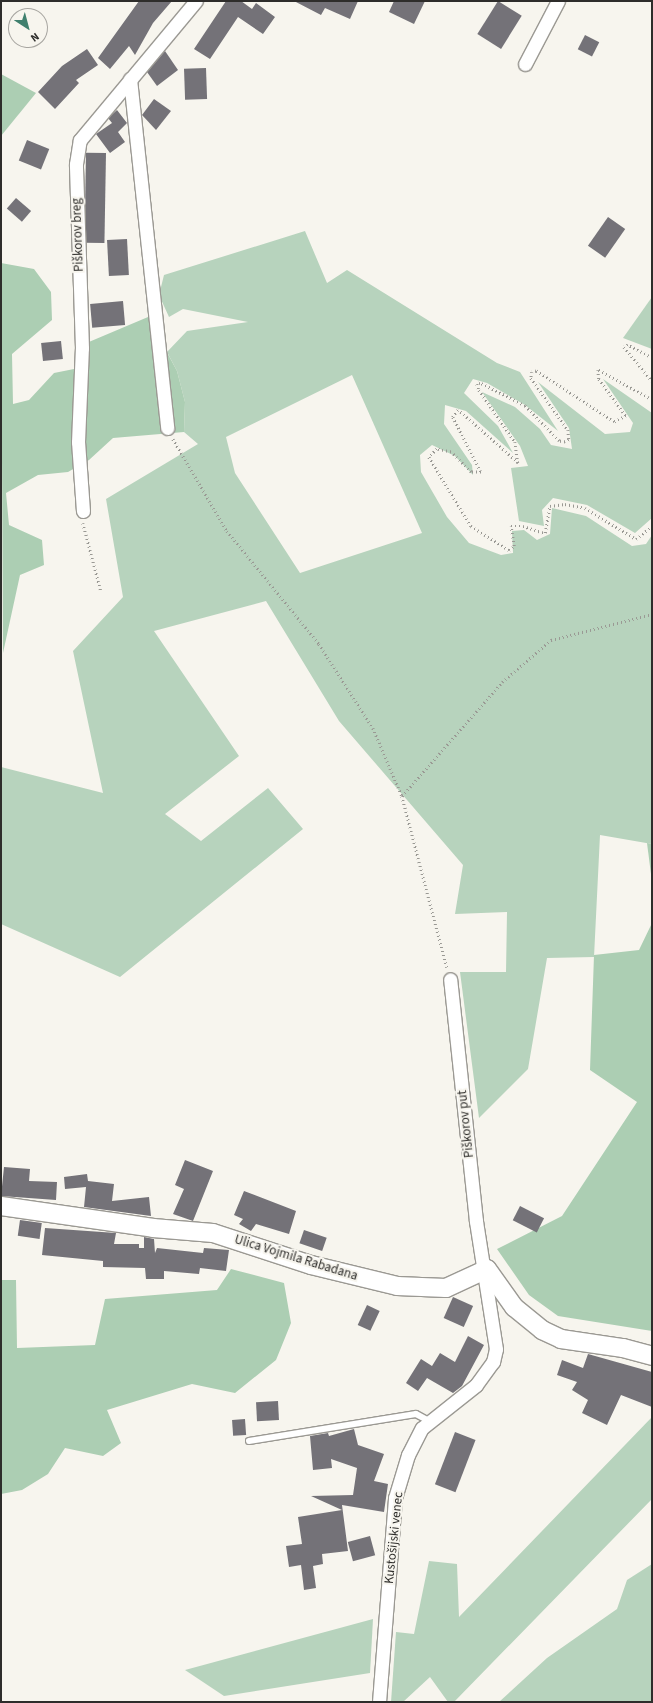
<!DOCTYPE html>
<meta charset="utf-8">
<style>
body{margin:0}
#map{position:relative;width:653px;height:1703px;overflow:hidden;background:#f7f5ee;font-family:"Source Sans 3",sans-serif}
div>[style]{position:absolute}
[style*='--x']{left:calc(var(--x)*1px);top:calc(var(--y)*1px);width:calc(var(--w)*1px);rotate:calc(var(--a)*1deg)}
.green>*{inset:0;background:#b7d3bd}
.forest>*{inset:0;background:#acceb3}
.building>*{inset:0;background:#747278;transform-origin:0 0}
.path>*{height:2.5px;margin-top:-1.25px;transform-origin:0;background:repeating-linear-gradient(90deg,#9a9994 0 1px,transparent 0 4px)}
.roads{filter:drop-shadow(1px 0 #9b9993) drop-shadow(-1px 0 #9b9993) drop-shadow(0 1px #9b9993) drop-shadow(0 -1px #9b9993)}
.lane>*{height:6px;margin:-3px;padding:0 3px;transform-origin:3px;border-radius:3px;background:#fff}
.street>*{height:13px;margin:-6.5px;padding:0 6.5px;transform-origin:6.5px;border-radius:6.5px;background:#fff}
.secondary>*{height:18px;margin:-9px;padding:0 9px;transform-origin:9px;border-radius:9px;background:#fff}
span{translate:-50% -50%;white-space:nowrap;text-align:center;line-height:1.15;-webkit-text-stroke:4px #f7f5ee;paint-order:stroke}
.street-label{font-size:13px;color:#2e2d2b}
.frame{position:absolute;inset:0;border:2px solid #2e2d2b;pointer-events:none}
.north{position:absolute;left:8px;top:8px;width:40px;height:40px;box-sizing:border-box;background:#f7f5ee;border:1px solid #a7a5a0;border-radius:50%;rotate:144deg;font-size:11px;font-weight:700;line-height:16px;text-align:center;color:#2e2d2b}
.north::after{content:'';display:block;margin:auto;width:14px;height:18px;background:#40806e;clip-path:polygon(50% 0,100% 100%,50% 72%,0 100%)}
</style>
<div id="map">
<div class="green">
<i style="clip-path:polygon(evenodd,305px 231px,327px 283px,347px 270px,497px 363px,520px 372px,558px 431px,525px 405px,487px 383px,473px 379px,464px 393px,498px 426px,513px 453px,466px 411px,445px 405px,444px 424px,472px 465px,473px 475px,455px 456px,432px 445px,420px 455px,421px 472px,447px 517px,469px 543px,501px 555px,513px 553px,512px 531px,524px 530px,537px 540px,550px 534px,552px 508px,586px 516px,632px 546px,646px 544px,652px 535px,652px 844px,600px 835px,594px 957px,547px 958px,528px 1069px,479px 1118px,460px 972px,506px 972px,507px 912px,455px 914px,463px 865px,339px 721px,266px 601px,154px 631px,239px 756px,165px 814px,201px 841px,268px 788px,303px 829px,120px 977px,1px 924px,1px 767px,103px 793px,73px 651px,123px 597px,106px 499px,198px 444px,184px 432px,185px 402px,177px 371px,167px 352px,187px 331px,248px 322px,183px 309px,169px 317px,159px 295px,164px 275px,305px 231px,352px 375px,422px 533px,300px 573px,235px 473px,226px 437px,352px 375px)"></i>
<i style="clip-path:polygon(652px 297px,652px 349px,623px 338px)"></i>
<i style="clip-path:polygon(603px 379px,652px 413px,652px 518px,635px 533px,587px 505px,553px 498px,542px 510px,544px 526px,519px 521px,511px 468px,528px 466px,520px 446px,482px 392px,515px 407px,540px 429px,551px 445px,572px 449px,569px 428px,538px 382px,605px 434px,630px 432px,633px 423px)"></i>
<i style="clip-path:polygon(652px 1417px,652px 1499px,454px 1702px,448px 1702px,430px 1677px,403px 1702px,391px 1702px,396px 1632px,414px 1634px,429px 1561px,457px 1564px,459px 1617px)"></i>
<i style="clip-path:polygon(652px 1564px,652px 1702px,499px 1702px,547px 1658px,617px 1609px,627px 1580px)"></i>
<i style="clip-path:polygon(373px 1619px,370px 1673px,224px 1696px,185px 1670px)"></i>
</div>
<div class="forest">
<i style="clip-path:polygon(1px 74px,36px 93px,1px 136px)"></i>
<i style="clip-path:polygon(1px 263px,34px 269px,51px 292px,52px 320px,12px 354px,13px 404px,29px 400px,54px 373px,79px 368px,77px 347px,148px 317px,177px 371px,185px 402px,184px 432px,113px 438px,89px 460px,68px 472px,38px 475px,6px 493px,9px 525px,42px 540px,44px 565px,20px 575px,3px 653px)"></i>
<i style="clip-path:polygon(647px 843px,652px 844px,652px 882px)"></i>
<i style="clip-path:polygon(652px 923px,652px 1331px,558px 1316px,529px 1295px,497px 1249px,562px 1216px,637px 1102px,590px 1070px,594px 955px,639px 950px)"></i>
<i style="clip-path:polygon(231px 1269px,284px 1283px,291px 1323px,276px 1360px,235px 1393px,192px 1384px,107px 1410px,121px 1443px,103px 1456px,65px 1448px,48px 1474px,22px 1490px,1px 1494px,1px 1280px,16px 1280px,17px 1348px,95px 1345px,105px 1299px,217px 1290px)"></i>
</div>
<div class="building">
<i style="clip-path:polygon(139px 1px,172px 1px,153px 23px,135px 55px,129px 46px,110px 69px,98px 58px)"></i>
<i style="clip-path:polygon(226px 1px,241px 1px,252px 9px,256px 3px,275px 17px,263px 34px,238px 17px,210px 59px,194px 49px)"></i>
<i style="clip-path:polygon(294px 1px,358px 1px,350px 19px,325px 8px,321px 15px)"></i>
<i style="clip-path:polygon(394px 1px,425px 1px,414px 24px,389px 12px)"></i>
<i style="left:498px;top:1px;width:28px;height:39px;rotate:32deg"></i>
<i style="left:585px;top:35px;width:16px;height:16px;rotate:27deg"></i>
<i style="clip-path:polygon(87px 49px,98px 65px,76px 80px,79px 83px,55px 109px,38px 92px,62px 66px)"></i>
<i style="clip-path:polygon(165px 51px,178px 70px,157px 86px,147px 72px)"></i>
<i style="left:206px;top:68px;width:31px;height:22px;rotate:88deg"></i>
<i style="clip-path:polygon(154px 99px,171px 111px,156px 130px,142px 115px)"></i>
<i style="clip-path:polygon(117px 110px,127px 123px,118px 132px,125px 142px,110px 153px,96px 134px,112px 123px,108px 118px)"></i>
<i style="left:27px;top:140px;width:24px;height:22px;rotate:22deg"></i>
<i style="left:106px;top:153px;width:90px;height:20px;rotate:91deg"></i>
<i style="left:16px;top:198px;width:20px;height:14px;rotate:41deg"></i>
<i style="left:608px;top:217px;width:21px;height:35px;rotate:35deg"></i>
<i style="left:127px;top:239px;width:36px;height:20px;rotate:87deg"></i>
<i style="left:123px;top:301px;width:24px;height:33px;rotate:85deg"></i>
<i style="left:61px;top:341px;width:18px;height:20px;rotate:84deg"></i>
<i style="clip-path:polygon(185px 1160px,213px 1171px,193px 1221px,173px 1214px,184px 1189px,175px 1185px)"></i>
<i style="clip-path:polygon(4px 1167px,30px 1169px,29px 1181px,57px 1182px,56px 1200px,1px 1196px)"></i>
<i style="clip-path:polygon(87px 1174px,88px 1181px,114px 1184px,112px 1201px,149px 1197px,151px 1216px,84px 1207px,86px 1187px,65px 1189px,64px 1177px)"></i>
<i style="clip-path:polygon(244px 1191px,296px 1211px,289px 1234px,256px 1224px,251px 1231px,239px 1224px,243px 1219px,234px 1215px)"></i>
<i style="left:520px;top:1206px;width:27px;height:16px;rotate:27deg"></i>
<i style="left:20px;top:1220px;width:22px;height:16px;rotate:8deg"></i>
<i style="clip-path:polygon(45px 1228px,116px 1233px,114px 1244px,139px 1244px,139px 1248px,144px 1248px,144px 1237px,154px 1239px,155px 1253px,157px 1248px,203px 1253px,204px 1248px,229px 1250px,226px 1271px,200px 1268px,199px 1274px,164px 1271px,164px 1279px,146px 1279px,145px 1268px,103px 1267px,103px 1261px,42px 1255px)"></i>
<i style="left:304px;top:1230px;width:24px;height:14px;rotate:19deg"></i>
<i style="left:453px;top:1297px;width:22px;height:23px;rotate:24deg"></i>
<i style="left:367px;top:1305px;width:14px;height:22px;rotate:25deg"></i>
<i style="clip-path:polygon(468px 1336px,484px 1345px,462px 1386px,453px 1393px,427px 1378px,418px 1391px,406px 1383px,421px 1359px,432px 1366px,440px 1353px,455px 1362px)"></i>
<i style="clip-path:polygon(588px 1354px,652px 1372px,652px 1407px,621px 1395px,607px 1425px,582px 1413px,588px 1400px,572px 1390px,577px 1382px,557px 1375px,562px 1360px,583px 1368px)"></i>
<i style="left:278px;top:1401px;width:19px;height:22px;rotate:87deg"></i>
<i style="left:245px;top:1419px;width:16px;height:13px;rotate:86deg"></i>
<i style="clip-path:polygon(354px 1429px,358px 1445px,384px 1454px,374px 1481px,388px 1484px,384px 1512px,342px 1505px,348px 1551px,322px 1554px,323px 1564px,313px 1566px,316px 1588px,304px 1590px,301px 1565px,289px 1567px,286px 1546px,302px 1544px,298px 1517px,342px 1510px,311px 1496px,353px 1495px,357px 1468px,331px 1459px,332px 1468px,313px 1470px,310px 1436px,328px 1433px,329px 1436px)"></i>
<i style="left:455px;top:1432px;width:22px;height:56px;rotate:21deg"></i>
<i style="left:370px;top:1536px;width:20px;height:23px;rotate:75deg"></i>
</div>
<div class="path">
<i style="--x:652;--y:358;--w:27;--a:-152"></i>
<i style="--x:628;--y:345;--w:4;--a:153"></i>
<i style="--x:624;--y:347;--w:44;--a:50.5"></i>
<i style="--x:652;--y:400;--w:62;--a:-150.9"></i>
<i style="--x:598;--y:370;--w:9;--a:84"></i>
<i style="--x:599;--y:379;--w:46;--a:53.9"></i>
<i style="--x:626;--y:416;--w:13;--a:153"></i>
<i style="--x:614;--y:422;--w:93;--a:-146.8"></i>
<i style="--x:536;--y:371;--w:4;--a:166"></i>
<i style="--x:532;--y:372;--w:6;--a:99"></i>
<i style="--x:531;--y:378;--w:64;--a:54.6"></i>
<i style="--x:568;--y:430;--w:10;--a:84"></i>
<i style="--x:569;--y:440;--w:4;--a:153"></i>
<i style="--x:565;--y:442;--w:6;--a:-171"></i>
<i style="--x:559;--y:441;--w:49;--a:-134.2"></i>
<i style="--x:525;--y:406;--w:51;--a:-152.9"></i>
<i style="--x:480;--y:383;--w:3;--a:162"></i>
<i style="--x:477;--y:384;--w:6;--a:72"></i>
<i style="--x:479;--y:390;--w:63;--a:55.3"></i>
<i style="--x:515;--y:442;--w:21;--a:82"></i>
<i style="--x:518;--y:463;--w:80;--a:-138.5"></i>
<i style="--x:458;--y:410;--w:9;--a:126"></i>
<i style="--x:453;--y:417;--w:62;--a:63"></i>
<i style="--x:481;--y:472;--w:10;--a:180"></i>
<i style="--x:471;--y:472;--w:28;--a:-135"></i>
<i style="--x:451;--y:452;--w:14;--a:-168"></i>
<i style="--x:437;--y:449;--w:11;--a:135"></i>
<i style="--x:429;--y:457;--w:81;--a:58.7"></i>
<i style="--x:471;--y:526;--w:45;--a:32.3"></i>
<i style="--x:509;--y:550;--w:6;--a:-39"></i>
<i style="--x:514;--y:546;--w:20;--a:-99"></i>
<i style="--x:511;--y:526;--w:12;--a:0"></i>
<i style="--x:523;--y:526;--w:23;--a:18"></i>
<i style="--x:545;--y:533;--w:27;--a:-80"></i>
<i style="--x:550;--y:506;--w:15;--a:-8"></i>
<i style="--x:565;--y:504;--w:20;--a:11"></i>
<i style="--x:585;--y:508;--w:60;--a:31.3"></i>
<i style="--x:636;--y:539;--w:21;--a:-39"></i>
<i style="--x:173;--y:439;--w:107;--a:59.6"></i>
<i style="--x:227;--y:531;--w:146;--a:50.8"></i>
<i style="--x:319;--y:644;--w:100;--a:57.3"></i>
<i style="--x:373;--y:728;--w:74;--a:66.9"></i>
<i style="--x:402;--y:796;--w:177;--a:75.3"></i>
<i style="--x:83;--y:523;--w:70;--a:75.2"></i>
<i style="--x:402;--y:796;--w:152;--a:-48.7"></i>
<i style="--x:502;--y:682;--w:65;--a:-40.6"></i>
<i style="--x:551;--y:640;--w:104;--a:-14.4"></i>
</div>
<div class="roads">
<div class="lane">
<i style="--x:249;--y:1441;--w:169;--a:-9.2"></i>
<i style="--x:416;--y:1414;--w:15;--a:28"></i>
</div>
<div class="street">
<i style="--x:525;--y:64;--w:71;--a:-62.4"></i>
<i style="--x:130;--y:79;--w:351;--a:83.9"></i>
<i style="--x:83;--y:511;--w:69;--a:-94.1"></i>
<i style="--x:78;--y:442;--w:94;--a:-87.6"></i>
<i style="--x:82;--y:348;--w:184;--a:-91.9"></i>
<i style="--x:76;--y:164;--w:24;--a:-81"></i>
<i style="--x:80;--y:140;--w:181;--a:-50.2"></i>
<i style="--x:379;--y:1702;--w:205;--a:-85.5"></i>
<i style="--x:395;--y:1498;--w:45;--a:-73.2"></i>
<i style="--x:408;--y:1455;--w:30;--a:-63"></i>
<i style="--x:422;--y:1428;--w:69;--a:-38.5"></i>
<i style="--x:476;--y:1385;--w:29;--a:-54"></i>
<i style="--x:493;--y:1362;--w:13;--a:-77"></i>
<i style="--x:496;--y:1349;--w:130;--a:-98.9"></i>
<i style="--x:476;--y:1221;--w:243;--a:-96.1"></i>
</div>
<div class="secondary">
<i style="--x:1;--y:1206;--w:154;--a:8.2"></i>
<i style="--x:153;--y:1228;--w:60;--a:4.8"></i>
<i style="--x:213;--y:1233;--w:103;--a:18.1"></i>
<i style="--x:311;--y:1265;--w:89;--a:13.7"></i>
<i style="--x:397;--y:1286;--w:49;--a:2.3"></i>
<i style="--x:446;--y:1288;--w:45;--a:-24.9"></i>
<i style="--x:487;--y:1269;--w:47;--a:54.6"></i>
<i style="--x:514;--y:1307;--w:36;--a:39"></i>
<i style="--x:542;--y:1330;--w:21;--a:25"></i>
<i style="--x:561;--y:1339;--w:63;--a:8.3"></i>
<i style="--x:623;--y:1348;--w:30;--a:15"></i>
</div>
</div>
<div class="street-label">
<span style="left:78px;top:235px;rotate:-92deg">Piškorov breg</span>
<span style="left:466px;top:1124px;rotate:-96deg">Piškorov put</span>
<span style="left:296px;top:1258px;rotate:17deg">Ulica Vojmila Rabadana</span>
<span style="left:394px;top:1538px;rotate:-84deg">Kustošijski venec</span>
</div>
<div class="frame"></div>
<div class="north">N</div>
</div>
